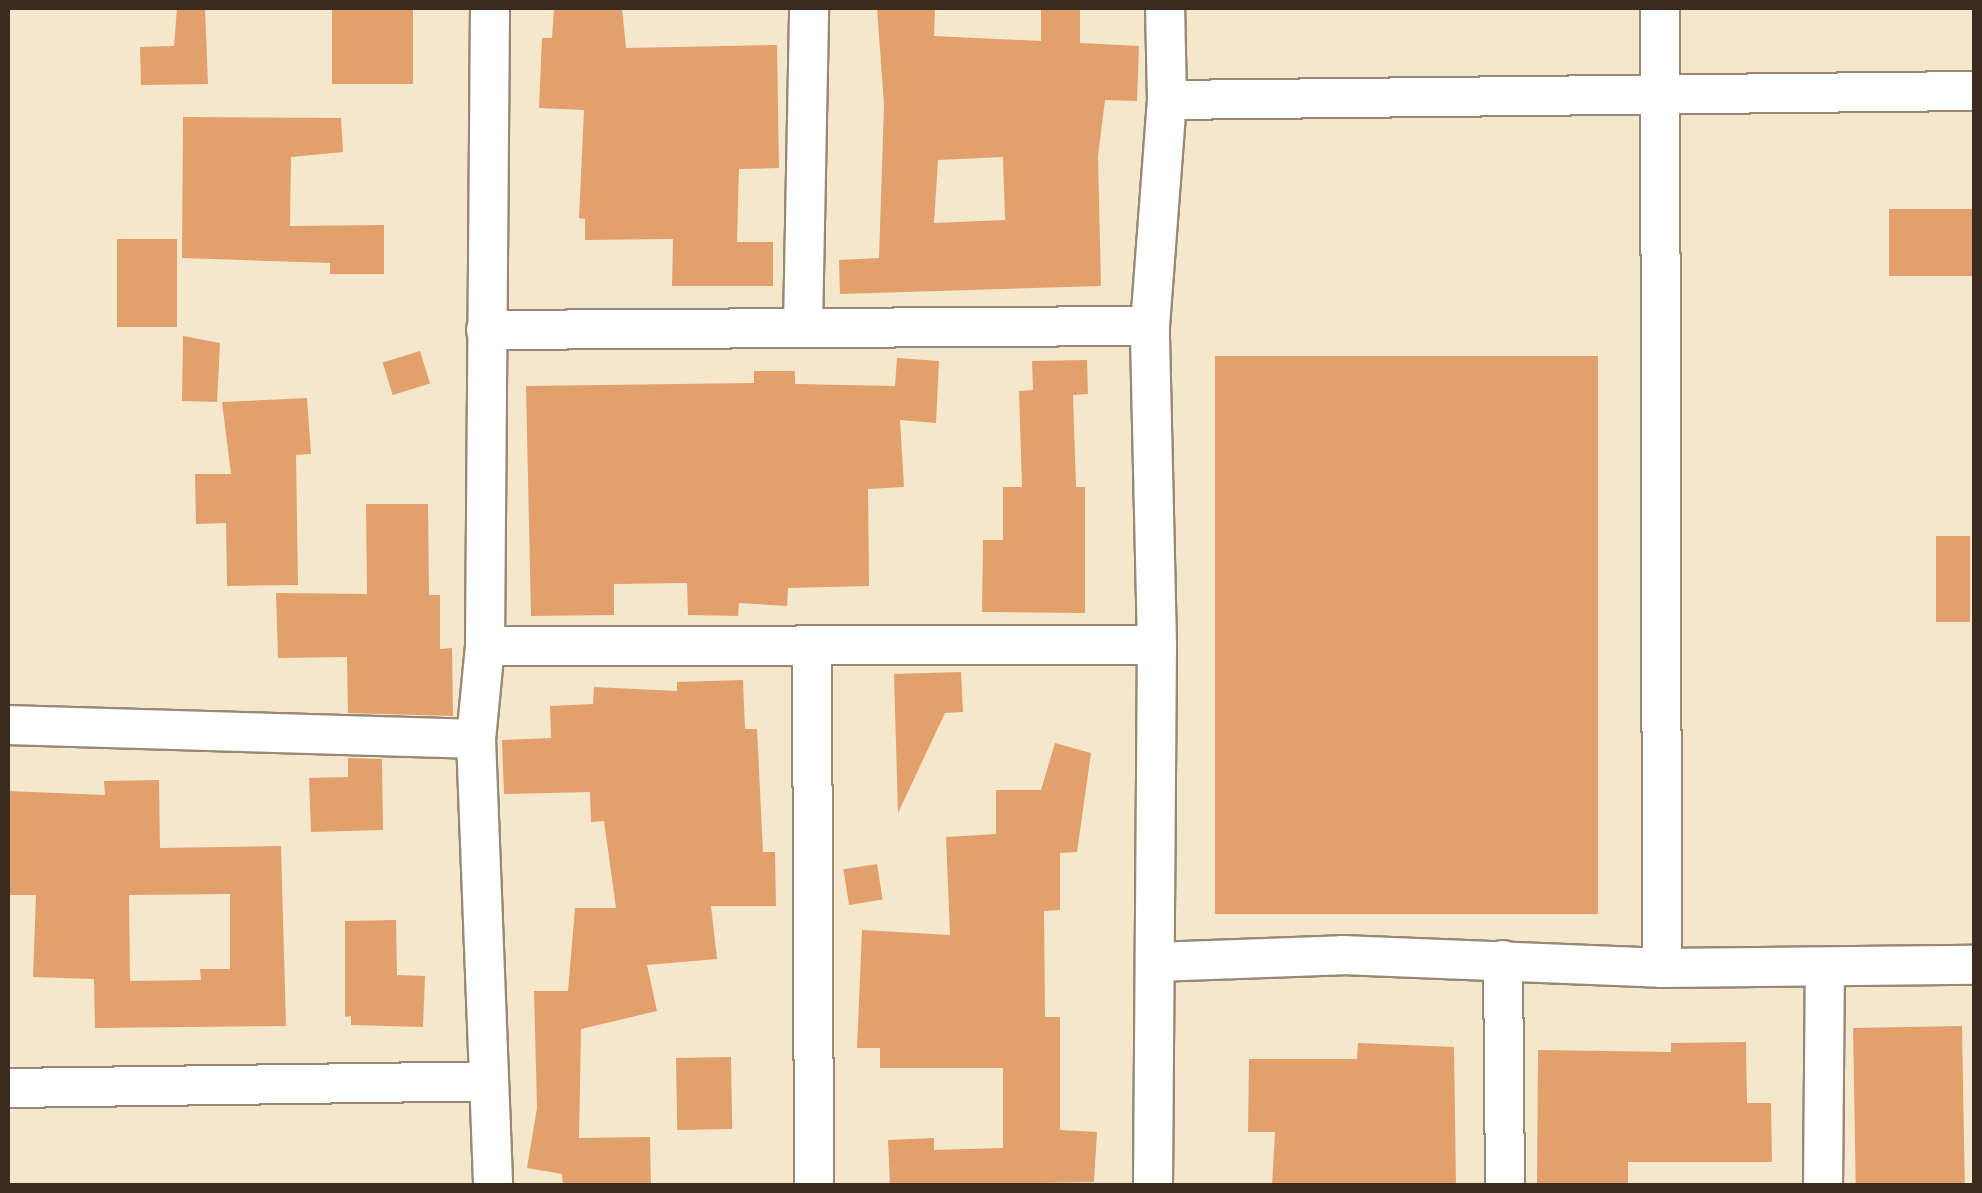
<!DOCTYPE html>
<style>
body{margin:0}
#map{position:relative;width:1982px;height:1193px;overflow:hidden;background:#f4e7cc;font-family:"Comic Neue",sans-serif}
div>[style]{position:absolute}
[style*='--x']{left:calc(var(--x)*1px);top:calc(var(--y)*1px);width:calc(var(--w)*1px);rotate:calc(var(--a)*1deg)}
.building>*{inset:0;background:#e2a06d;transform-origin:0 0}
.roads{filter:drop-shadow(2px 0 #988875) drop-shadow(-2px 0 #988875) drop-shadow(0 2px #988875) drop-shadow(0 -2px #988875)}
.minor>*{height:38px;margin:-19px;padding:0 19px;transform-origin:19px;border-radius:19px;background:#fff}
span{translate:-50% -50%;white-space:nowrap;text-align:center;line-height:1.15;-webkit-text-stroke:10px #fcf5e5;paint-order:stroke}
.frame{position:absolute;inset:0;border:10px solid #3b2a1e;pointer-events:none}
</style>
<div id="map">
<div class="building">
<i style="clip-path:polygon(177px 8px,205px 8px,208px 84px,141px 85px,140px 47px,174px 46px)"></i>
<i style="left:332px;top:8px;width:81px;height:76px"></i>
<i style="clip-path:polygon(554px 8px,622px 8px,626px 48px,777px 45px,779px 168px,739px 169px,737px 242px,773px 242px,773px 286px,672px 286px,673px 239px,585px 240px,585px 219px,579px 218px,584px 110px,539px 108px,542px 38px,552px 38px)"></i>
<i style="clip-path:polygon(evenodd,877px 8px,935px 8px,934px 36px,1041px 41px,1041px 8px,1080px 8px,1080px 43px,1139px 46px,1137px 101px,1105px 100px,1098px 156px,1101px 286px,840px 294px,839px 260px,879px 258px,884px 105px,877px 8px,1003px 157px,1005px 220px,934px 223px,938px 160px,1003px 157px)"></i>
<i style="clip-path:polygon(183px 117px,341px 118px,343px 152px,291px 157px,290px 226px,384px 225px,384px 274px,330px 274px,330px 263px,182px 258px)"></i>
<i style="left:1974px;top:209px;width:67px;height:85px;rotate:90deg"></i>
<i style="left:117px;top:239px;width:60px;height:88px"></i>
<i style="clip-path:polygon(183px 336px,220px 343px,217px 402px,182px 401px)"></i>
<i style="left:420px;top:351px;width:34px;height:39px;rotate:73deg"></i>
<i style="left:1215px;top:356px;width:383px;height:558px"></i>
<i style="clip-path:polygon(897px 358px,939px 361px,936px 423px,900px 420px,904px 487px,868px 489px,869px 586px,788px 588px,787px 606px,739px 603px,738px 616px,688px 615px,687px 583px,614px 584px,614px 615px,531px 616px,526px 386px,754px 383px,754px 371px,795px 371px,795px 384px,895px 386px)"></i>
<i style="clip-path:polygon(1087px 360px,1088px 394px,1073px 395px,1076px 487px,1085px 487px,1085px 613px,982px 612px,983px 540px,1003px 540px,1003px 487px,1022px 487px,1019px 391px,1033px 390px,1032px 361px)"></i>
<i style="clip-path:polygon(307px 398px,311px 454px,296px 455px,298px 585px,227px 586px,226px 523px,196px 524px,195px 474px,231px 474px,222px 402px)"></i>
<i style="clip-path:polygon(366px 504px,428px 504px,429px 595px,440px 595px,440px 649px,452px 648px,453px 716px,348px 713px,347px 657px,278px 658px,276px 593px,367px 594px)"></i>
<i style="left:1936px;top:536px;width:34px;height:86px"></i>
<i style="clip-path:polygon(961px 672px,963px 712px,945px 713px,898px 813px,894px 674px)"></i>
<i style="clip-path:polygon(743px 680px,745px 729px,757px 729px,763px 852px,775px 852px,776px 906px,711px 906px,717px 959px,647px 965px,657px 1011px,581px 1029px,579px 1138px,650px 1137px,651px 1186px,563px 1186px,562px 1174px,527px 1168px,537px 1108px,534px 991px,568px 991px,575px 908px,616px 908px,604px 821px,591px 822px,590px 792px,504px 794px,502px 740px,551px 738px,550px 706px,593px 704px,594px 687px,677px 691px,677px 682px)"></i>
<i style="clip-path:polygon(1055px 743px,1091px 753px,1077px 852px,1060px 853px,1060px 910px,1044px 911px,1045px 1017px,1060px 1017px,1060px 1130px,1097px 1132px,1094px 1182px,890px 1186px,888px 1140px,934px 1138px,934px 1150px,1003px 1148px,1003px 1068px,880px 1068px,880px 1048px,857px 1048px,862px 930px,950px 935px,946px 837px,996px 834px,996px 790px,1041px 790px)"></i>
<i style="clip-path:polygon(348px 758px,382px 759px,383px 830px,311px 832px,309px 778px,348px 777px)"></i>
<i style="clip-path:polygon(evenodd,159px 780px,160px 848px,281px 846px,286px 1026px,95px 1028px,94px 979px,33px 977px,36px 895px,8px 895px,8px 791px,105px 795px,104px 781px,159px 780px,230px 894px,230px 969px,200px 969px,201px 980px,130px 981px,129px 895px,230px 894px)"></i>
<i style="left:877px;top:864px;width:36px;height:34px;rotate:81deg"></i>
<i style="clip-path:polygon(396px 920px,397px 975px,425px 976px,423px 1027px,351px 1025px,351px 1016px,345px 1017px,345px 921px)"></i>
<i style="left:1962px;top:1026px;width:160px;height:109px;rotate:89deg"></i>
<i style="clip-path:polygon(1746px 1042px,1747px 1103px,1771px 1103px,1772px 1162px,1628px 1162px,1628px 1186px,1537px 1186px,1538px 1050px,1671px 1052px,1671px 1043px)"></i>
<i style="clip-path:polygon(1358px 1043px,1454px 1047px,1456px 1186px,1272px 1186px,1275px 1132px,1248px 1132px,1249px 1059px,1357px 1059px)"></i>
<i style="left:731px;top:1057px;width:72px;height:55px;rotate:89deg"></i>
</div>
<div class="roads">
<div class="minor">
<i style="--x:490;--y:8;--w:638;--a:90.45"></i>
<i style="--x:485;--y:646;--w:93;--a:95.5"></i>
<i style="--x:476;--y:739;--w:447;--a:87.8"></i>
<i style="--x:1660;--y:8;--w:960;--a:89.88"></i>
<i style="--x:1167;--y:100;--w:807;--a:-0.64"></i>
<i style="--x:803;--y:328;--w:320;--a:-88.9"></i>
<i style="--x:486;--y:330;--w:664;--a:-0.35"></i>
<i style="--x:485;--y:646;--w:672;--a:-0.09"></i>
<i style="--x:812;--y:647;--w:539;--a:89.79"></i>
<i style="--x:8;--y:725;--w:468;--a:1.7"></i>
<i style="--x:1503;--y:960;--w:226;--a:89.5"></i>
<i style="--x:1155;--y:962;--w:187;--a:-2.1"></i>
<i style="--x:1342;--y:955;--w:320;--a:2.3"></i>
<i style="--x:1662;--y:968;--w:312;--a:-0.6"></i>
<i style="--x:8;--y:1088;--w:481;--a:-0.8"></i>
<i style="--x:1153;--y:1186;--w:541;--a:-89.58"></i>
<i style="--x:1157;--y:645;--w:319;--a:-91.3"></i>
<i style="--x:1150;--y:326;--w:227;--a:-85.7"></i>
<i style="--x:1167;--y:100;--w:92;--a:-91.2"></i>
<i style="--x:1823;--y:1186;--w:218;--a:-89.5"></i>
</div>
</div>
<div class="frame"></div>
</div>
